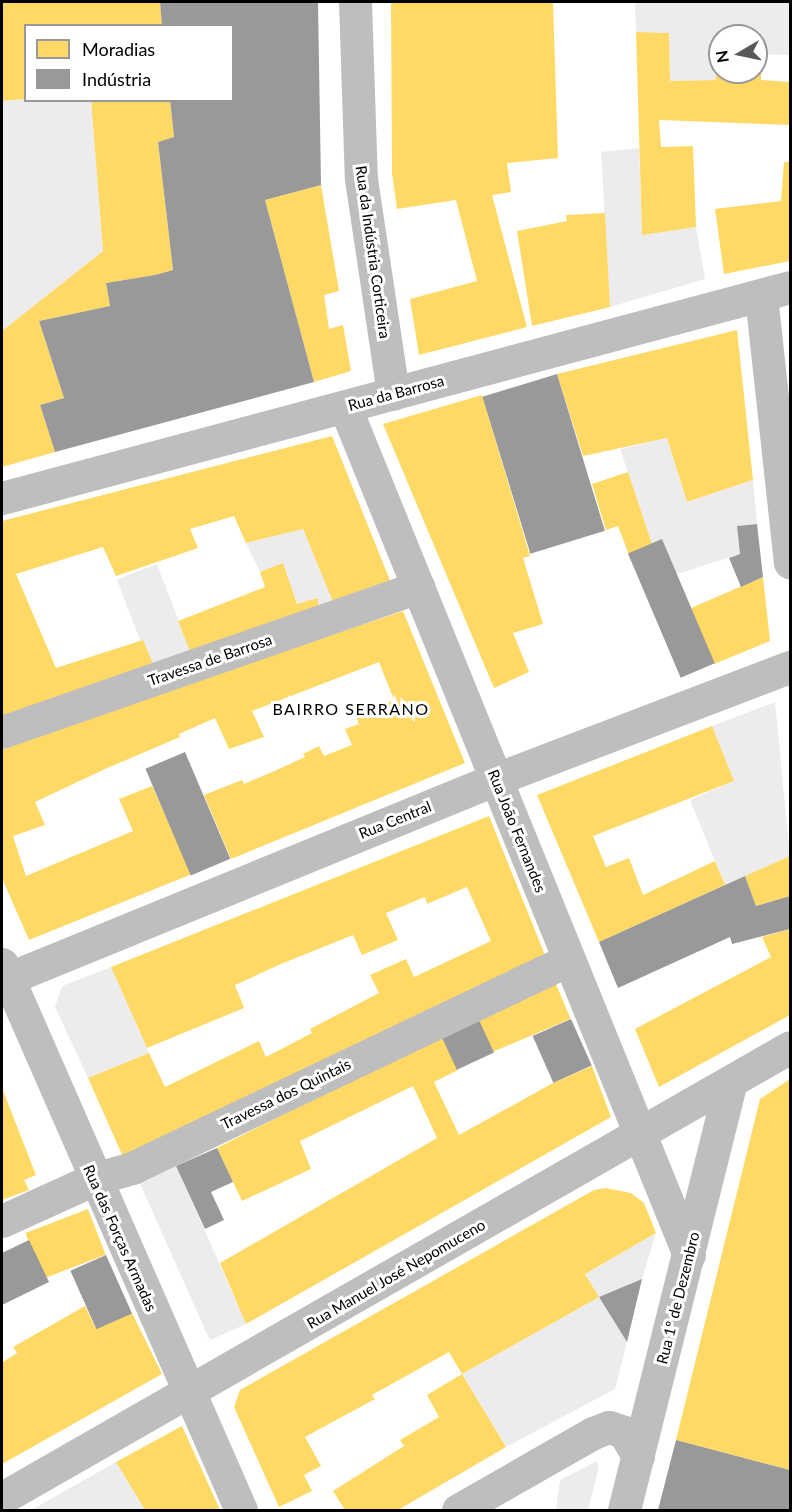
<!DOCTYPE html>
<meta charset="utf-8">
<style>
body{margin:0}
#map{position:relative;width:792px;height:1512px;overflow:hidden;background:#fff;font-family:Lato,sans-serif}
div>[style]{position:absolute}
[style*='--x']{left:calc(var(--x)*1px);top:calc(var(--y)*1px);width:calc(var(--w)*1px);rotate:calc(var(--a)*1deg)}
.green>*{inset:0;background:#ececec;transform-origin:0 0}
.homes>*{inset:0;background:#ffd966;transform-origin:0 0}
.industry>*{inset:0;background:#999;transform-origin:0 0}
.street>*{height:33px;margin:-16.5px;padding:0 16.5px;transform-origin:16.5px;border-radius:16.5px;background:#bebebe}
span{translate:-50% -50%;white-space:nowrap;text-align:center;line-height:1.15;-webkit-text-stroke:6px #fff;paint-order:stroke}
.street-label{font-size:15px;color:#000}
.neighbourhood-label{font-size:16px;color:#000;letter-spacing:1.5px}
.frame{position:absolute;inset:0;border:3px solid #000;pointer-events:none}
.legend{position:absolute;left:24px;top:24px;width:210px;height:78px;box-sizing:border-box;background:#fff;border:2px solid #999;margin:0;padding:8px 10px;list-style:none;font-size:18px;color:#000}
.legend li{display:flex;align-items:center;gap:12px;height:30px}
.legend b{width:30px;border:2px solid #999}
.north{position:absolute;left:708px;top:24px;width:60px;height:60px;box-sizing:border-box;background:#fff;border:2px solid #999;border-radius:50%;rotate:261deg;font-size:16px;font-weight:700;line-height:24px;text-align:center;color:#000}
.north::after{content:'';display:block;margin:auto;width:21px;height:27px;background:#595959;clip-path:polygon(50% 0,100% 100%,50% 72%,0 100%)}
</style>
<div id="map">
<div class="green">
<i style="clip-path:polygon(635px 2px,790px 2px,790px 55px,756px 54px,756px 36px,720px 36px,716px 80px,670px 81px,669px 33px,636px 32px)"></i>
<i style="clip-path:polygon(25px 99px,91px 101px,103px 251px,2px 331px,2px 101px)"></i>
<i style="clip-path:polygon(639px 148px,642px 234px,696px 227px,705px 279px,610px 307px,601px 152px)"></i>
<i style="clip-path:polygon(667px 438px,687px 502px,753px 480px,757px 524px,737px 526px,740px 554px,677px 574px,662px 540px,652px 544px,620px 449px)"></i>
<i style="clip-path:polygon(303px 529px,335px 607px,321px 612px,316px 598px,297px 604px,283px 564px,260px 572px,246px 543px)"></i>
<i style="left:157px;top:564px;width:98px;height:43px;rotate:69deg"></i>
<i style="clip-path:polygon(775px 702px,790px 856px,725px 885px,690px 800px,734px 781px,712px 726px)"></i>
<i style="clip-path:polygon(111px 967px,149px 1053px,88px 1078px,55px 1007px,62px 986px)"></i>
<i style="left:176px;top:1166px;width:173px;height:40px;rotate:66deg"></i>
<i style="clip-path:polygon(656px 1233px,642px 1279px,599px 1297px,627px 1342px,615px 1389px,506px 1447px,462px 1374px,599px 1297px,585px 1274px)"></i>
<i style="clip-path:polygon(597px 1461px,599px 1467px,588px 1510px,556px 1510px,560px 1480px)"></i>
<i style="clip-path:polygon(116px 1462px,145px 1510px,31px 1510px)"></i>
</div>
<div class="homes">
<i style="clip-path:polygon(2px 2px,160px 2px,162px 26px,26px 26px,26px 99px,2px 101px)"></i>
<i style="clip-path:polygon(391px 2px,553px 2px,558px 158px,507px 163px,511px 192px,492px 195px,527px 327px,419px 355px,410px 299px,477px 281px,456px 200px,397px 209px,392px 173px)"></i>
<i style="clip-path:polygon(636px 32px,669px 33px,670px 81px,716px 80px,717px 52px,720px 52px,720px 72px,756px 72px,756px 54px,762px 55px,761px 80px,790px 82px,790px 125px,659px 120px,661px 147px,693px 146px,696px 227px,642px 235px)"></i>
<i style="clip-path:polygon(91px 100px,170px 100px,174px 137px,158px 142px,173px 270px,155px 275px,106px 283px,110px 306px,39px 321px,64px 398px,40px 405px,55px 452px,2px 467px,2px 331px,103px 251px)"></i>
<i style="clip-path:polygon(784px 162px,790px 162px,790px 261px,724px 274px,715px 209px,781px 201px)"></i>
<i style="clip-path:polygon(321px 185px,339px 291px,324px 295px,329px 329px,343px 325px,351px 371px,314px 382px,265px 200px)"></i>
<i style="clip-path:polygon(605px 213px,610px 307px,532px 326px,517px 231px,567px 221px,566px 215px)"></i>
<i style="clip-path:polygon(737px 330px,753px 480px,687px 502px,667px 438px,583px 456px,557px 374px)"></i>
<i style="clip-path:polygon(482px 395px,530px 556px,523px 558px,543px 624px,513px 633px,529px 672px,494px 688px,383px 424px)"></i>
<i style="clip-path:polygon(332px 436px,393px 588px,335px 607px,303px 529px,246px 543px,234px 516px,190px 529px,198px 548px,116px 576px,103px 547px,16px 574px,56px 668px,143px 640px,155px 669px,2px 720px,2px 521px)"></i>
<i style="clip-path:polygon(628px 472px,652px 544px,629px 555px,618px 526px,606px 530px,592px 484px)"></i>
<i style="clip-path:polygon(283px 563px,297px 604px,317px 598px,321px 612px,192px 656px,178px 621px,265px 587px,260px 572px)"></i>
<i style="clip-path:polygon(763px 577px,770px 641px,714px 664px,691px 608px)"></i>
<i style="clip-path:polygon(403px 611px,465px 763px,231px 859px,204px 795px,242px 780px,244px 784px,279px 769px,305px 757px,303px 754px,319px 746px,324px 756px,352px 745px,345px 729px,359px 724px,356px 717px,394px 700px,379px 662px,252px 711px,264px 737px,229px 749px,215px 718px,179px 734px,180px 737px,105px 769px,35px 802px,45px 825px,13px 836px,26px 876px,133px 831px,119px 799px,152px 786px,192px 874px,29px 940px,2px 878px,2px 750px,163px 692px)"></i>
<i style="clip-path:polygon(712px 726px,734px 781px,593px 836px,606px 867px,629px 858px,643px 895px,715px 861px,725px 885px,599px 942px,537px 795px)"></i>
<i style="clip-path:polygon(489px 816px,545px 955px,124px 1159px,88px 1078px,149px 1053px,165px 1087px,259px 1041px,266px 1057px,312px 1033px,310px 1029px,379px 993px,370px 975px,406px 959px,414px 977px,491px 941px,467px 887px,427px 904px,425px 897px,386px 913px,398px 940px,362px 955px,353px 935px,281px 964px,235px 985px,244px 1008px,147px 1048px,111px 967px)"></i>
<i style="clip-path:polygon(790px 856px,790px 896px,756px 906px,745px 876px)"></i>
<i style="clip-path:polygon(790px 929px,790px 1015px,659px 1087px,635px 1029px,771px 957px,762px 937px)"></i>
<i style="left:555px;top:982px;width:40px;height:85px;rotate:67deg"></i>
<i style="clip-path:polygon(441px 1035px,458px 1070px,434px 1082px,459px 1135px,553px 1083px,592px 1066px,611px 1117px,246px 1324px,220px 1263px,437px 1138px,413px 1086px,300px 1141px,311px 1169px,242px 1201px,217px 1148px)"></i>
<i style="clip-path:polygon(790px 1079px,790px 1470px,676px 1440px,760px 1099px)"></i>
<i style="clip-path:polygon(2px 1088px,36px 1175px,24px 1180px,29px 1190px,2px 1200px)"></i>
<i style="clip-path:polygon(606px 1188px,631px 1193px,644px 1203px,656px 1233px,585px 1274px,599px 1297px,462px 1374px,449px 1352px,372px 1395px,375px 1399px,305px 1437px,321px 1466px,304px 1475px,312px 1491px,279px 1507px,234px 1407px,240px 1390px,594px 1190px)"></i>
<i style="left:88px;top:1209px;width:49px;height:67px;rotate:69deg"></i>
<i style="clip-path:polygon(85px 1306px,96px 1329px,132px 1313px,162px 1374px,2px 1464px,2px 1359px,3px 1362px,17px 1353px,13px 1347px)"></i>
<i style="clip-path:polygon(462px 1374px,506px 1447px,398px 1510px,345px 1510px,333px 1491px,404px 1446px,400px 1440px,439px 1417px,427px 1395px)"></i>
<i style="clip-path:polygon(182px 1426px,211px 1490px,220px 1510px,145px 1510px,116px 1462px)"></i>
</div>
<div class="industry">
<i style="clip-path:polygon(160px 2px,318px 2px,321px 185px,265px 200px,314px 382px,55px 452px,40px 405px,64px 398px,39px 321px,110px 306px,106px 283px,155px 275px,173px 270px,158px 142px,174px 137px,170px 100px,232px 100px,232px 26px,162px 26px)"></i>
<i style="left:557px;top:374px;width:164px;height:78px;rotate:73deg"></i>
<i style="clip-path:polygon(757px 524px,763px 577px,741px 587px,729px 558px,740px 554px,737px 526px)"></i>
<i style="left:662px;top:539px;width:135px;height:37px;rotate:67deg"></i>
<i style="left:185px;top:752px;width:116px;height:43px;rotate:67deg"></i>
<i style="clip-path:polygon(745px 876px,756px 906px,790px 896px,790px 929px,732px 944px,730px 937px,618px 988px,599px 942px)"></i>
<i style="left:478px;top:1018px;width:38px;height:41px;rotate:65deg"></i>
<i style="left:571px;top:1019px;width:51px;height:42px;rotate:66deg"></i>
<i style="clip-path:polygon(217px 1148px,233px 1182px,211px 1192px,224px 1220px,205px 1229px,176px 1166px)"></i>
<i style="clip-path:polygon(29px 1240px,49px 1282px,2px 1305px,2px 1253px)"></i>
<i style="left:106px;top:1255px;width:64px;height:39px;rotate:66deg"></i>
<i style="clip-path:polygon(642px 1279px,627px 1342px,599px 1297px)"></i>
<i style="clip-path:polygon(676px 1440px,790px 1470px,790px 1510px,658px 1510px)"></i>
</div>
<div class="street">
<i style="--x:355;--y:2;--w:177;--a:88.1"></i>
<i style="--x:361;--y:179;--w:217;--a:81.5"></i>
<i style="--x:761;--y:296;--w:268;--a:83.8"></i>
<i style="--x:345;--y:407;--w:915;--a:67.92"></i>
<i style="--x:2;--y:498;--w:816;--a:-14.99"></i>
<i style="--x:2;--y:732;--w:441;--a:-19.2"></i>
<i style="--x:2;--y:964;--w:596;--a:66.36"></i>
<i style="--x:2;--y:981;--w:534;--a:-22.24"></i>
<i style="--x:496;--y:779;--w:315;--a:-20.9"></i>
<i style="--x:2;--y:1221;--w:101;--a:-24.5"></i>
<i style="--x:94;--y:1179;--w:40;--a:-16"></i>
<i style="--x:132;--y:1168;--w:483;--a:-25.5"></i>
<i style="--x:2;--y:1498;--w:908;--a:-29.78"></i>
<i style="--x:458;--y:1510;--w:155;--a:-29.7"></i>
<i style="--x:593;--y:1433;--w:17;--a:-21"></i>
<i style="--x:609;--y:1427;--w:16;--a:18"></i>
<i style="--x:624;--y:1432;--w:28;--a:60"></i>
<i style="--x:624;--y:1510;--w:439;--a:-76"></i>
</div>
<div class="street-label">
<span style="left:373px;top:252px;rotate:82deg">Rua da Indústria Corticeira</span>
<span style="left:396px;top:393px;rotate:-15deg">Rua da Barrosa</span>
<span style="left:210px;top:660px;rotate:-19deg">Travessa de Barrosa</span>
<span style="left:395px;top:820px;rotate:-22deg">Rua Central</span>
<span style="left:517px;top:831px;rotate:68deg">Rua João Fernandes</span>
<span style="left:286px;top:1094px;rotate:-26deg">Travessa dos Quintais</span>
<span style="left:120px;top:1238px;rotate:66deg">Rua das Forças Armadas</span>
<span style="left:396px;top:1274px;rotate:-30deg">Rua Manuel José Nepomuceno</span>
<span style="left:678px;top:1298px;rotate:-76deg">Rua 1º de Dezembro</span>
</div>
<div class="neighbourhood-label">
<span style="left:351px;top:709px">BAIRRO SERRANO</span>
</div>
<div class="frame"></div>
<ul class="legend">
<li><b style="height:16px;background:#ffd966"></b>Moradias</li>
<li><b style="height:16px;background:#999"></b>Indústria</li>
</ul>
<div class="north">N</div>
</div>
